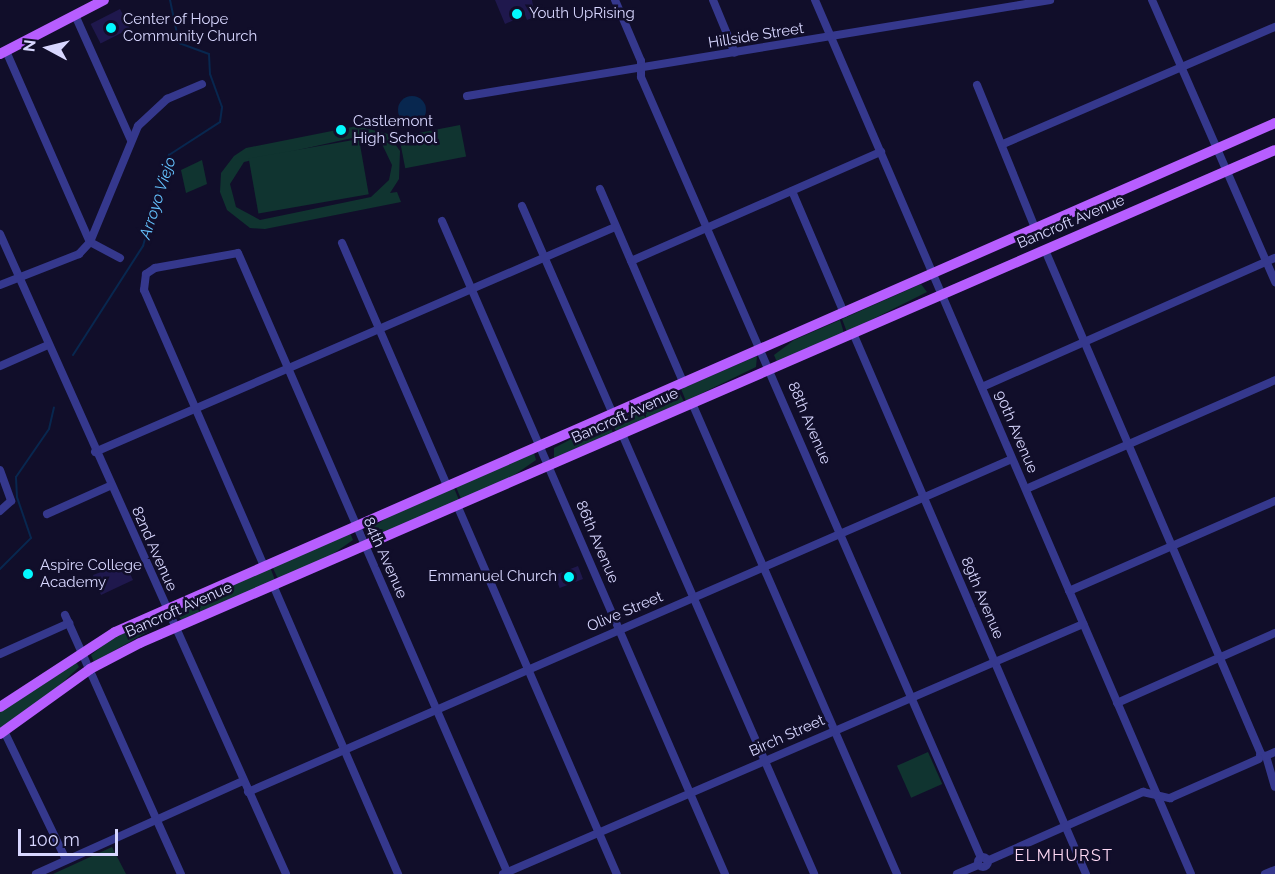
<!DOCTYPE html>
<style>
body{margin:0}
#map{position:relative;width:1275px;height:874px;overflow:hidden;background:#110e2a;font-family:Raleway,sans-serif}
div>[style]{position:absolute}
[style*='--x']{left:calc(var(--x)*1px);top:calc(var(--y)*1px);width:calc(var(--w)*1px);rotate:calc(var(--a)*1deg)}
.green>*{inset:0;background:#103430;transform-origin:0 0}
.water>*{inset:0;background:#08274f}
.round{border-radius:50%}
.stream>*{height:2px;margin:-1px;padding:0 1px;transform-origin:1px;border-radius:1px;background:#08274f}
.building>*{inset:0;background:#1f184d;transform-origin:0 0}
.minor>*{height:8px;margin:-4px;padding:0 4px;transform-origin:4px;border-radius:4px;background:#35388d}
.minor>.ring{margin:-4px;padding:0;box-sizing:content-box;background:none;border:8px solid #35388d;border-radius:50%}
.major>*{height:10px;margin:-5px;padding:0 5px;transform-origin:5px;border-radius:5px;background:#b75eff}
.dots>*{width:16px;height:16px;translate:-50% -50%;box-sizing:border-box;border:3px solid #110e2a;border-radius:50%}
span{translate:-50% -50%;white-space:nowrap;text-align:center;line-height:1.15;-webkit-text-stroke:5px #110e2a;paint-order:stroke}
.poi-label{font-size:15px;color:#d8d7ff}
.left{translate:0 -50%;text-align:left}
.right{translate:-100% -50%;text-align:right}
.street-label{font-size:15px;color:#d8d7ff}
.water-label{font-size:16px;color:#65c3ff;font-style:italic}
.neighbourhood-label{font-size:16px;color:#ffd9f4;letter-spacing:1.5px}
.north{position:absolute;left:18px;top:18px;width:60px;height:60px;-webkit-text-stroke:4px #110e2a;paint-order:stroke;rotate:277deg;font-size:16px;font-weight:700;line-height:24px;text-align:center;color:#d8d7ff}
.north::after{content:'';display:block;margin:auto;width:21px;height:27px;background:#d8d7ff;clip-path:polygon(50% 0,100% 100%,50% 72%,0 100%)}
.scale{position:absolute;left:18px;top:829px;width:100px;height:27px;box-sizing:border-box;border:3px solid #d8d7ff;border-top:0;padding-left:8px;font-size:18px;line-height:21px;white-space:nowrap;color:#d8d7ff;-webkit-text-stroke:4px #110e2a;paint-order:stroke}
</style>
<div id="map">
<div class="green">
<i style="left:460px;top:125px;width:32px;height:62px;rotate:79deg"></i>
<i style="clip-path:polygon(evenodd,357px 126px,388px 134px,400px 151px,399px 179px,390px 193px,397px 192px,401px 202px,265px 229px,250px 228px,227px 210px,220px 192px,221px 173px,234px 156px,246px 148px,357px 126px,361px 136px,382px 144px,392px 165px,389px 180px,371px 197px,260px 220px,236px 207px,230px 184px,244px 162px,361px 136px)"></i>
<i style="left:359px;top:139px;width:56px;height:112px;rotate:80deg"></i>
<i style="clip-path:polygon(202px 160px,207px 184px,186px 193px,181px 170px)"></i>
<i style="clip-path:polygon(921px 284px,927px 292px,847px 332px,842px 319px)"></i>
<i style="clip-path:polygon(840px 320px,844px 333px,777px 362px,774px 355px,794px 340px)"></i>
<i style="clip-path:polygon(757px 356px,756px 367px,686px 401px,681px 389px)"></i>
<i style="left:678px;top:390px;width:13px;height:74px;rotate:63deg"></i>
<i style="clip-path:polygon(608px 420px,613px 433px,554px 458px,554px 448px)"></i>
<i style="clip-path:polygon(534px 453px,536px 460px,513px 476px,461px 499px,456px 487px)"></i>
<i style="clip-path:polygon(454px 488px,459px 500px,370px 538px,367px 531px,391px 515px)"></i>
<i style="clip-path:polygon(350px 533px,353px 540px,330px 556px,278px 579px,272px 566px)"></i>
<i style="clip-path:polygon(270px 567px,275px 580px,181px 620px,177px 613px,182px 610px)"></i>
<i style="clip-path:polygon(159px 615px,162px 623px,158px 626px,94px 662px,91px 655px,117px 634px)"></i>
<i style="clip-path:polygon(75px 660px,79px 667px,58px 687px,0 729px,0 712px)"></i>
<i style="left:928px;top:752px;width:35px;height:34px;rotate:66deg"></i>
<i style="clip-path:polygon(112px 847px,126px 874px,53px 874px)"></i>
</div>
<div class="water">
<i class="round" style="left:398px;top:96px;width:28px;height:28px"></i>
</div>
<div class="stream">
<i style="--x:73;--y:355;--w:130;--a:-57.3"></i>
<i style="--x:143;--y:246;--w:95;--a:-74.1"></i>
<i style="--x:169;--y:155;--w:61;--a:-32.9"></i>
<i style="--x:220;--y:122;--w:15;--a:-82"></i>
<i style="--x:222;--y:107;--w:35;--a:-110"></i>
<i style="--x:210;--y:74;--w:20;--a:-93"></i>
<i style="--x:209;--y:54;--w:32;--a:-160"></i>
<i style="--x:179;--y:43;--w:44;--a:-101.8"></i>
<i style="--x:0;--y:569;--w:44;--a:-45"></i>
<i style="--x:31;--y:538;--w:43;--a:-108.9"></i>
<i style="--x:17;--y:497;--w:20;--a:-93"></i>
<i style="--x:16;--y:477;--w:58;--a:-55.5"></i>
<i style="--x:49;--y:429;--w:22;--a:-77"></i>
</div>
<div class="building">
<i style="clip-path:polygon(495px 0,532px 0,535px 17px,527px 20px,525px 15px,505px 24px)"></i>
<i style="left:120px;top:9px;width:22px;height:33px;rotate:63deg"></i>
<i style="clip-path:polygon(125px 563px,133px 580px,101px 595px,93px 575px)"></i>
<i style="left:578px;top:566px;width:14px;height:25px;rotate:69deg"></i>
</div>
<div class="minor">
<i style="--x:615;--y:0;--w:66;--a:66.9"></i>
<i style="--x:641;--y:61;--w:16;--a:90"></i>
<i style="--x:641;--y:77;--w:852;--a:66.47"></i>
<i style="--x:713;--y:0;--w:57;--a:67.5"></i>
<i style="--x:815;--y:0;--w:951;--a:66.72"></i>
<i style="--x:1152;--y:0;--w:308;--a:66.4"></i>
<i style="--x:75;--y:15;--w:137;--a:65.9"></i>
<i style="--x:6;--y:51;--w:209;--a:66.3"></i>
<i style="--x:90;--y:242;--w:34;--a:28"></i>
<i style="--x:977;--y:85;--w:157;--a:67.9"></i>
<i style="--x:467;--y:96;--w:591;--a:-9.35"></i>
<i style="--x:1003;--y:144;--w:296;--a:-23.3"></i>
<i style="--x:600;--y:189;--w:212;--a:66.7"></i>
<i style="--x:792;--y:191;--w:133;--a:66.9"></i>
<i style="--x:522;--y:206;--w:227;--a:66.4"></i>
<i style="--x:442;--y:221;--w:712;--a:66.57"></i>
<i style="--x:0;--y:234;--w:701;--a:65.92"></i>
<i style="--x:342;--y:243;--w:265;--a:66.6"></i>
<i style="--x:1045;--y:250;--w:548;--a:66.8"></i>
<i style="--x:631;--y:261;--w:273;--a:-23.6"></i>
<i style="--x:0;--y:285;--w:85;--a:-21.4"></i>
<i style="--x:79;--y:254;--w:16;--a:-47"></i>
<i style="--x:90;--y:242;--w:126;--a:-67.5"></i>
<i style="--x:138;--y:126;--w:40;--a:-43"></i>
<i style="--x:167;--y:99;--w:38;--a:-23"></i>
<i style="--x:853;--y:333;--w:589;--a:66.7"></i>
<i style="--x:0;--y:366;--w:52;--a:-23.6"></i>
<i style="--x:982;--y:387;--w:320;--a:-23.8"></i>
<i style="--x:692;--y:403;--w:514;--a:66.48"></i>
<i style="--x:622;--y:434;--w:480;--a:66.4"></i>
<i style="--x:95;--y:452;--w:567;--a:-23.4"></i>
<i style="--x:0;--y:470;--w:33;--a:70"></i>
<i style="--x:11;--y:501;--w:15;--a:138"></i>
<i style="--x:1026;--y:489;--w:272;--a:-23.6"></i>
<i style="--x:457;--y:505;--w:402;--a:66.6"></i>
<i style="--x:47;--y:514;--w:69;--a:-24"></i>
<i style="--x:264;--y:566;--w:301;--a:-113.5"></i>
<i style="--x:144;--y:290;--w:16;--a:-83"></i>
<i style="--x:146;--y:274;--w:11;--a:-34"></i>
<i style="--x:155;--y:268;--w:84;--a:-10.2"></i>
<i style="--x:238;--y:253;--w:677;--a:66.5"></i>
<i style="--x:273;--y:585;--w:315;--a:66.6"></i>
<i style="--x:1069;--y:591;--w:225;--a:-23.6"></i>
<i style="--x:65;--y:615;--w:284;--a:65.9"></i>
<i style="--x:0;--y:654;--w:76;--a:-24.2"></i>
<i style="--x:1117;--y:703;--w:173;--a:-23.9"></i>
<i style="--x:4;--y:731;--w:143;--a:64.3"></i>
<i style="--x:1260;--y:755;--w:6;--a:9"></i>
<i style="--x:1266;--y:756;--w:32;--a:74"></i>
<i style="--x:1266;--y:756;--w:10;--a:-24"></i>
<i style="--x:248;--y:792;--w:833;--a:-23.55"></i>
<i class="ring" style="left:978px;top:857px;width:2px;height:2px"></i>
<i style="--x:987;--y:861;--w:171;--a:-23.9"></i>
<i style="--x:1143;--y:792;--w:28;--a:13"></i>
<i style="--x:1170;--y:798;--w:97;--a:-23.7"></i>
<i style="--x:36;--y:874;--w:227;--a:-24.2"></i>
<i style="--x:503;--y:874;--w:632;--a:-23.32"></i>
<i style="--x:957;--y:874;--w:23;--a:-23"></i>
<i style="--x:1265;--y:874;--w:11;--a:-22"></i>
</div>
<div class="major">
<i style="--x:0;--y:54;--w:117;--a:-27.4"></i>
<i style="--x:0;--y:707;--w:137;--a:-33.1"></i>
<i style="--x:115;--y:632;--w:1267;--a:-23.69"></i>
<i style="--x:0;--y:734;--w:111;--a:-35.8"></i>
<i style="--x:90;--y:669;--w:56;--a:-27.5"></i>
<i style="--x:140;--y:643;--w:1237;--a:-23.48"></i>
</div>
<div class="dots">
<i style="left:517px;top:14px;background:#03f9ff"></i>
<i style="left:111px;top:28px;background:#03f9ff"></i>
<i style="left:341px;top:130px;background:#03f9ff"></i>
<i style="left:28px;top:574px;background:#03f9ff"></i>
<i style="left:569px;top:577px;background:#03f9ff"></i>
</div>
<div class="poi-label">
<span class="left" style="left:529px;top:14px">Youth UpRising</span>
<span class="left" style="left:123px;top:28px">Center of Hope<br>Community Church</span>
<span class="left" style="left:353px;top:130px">Castlemont<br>High School</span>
<span class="left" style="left:40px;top:574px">Aspire College<br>Academy</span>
<span class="right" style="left:557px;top:577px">Emmanuel Church</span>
</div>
<div class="street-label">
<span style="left:756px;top:36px;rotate:-9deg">Hillside Street</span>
<span style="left:1071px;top:222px;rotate:-23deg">Bancroft Avenue</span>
<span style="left:625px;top:416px;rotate:-24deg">Bancroft Avenue</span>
<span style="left:809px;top:423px;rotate:67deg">88th Avenue</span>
<span style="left:1016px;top:432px;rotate:67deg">90th Avenue</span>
<span style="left:597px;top:542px;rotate:67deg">86th Avenue</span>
<span style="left:154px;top:549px;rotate:66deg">82nd Avenue</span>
<span style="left:385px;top:558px;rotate:66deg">84th Avenue</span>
<span style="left:982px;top:598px;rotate:67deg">89th Avenue</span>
<span style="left:179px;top:610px;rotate:-24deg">Bancroft Avenue</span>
<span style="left:625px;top:612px;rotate:-23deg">Olive Street</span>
<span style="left:787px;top:736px;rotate:-24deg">Birch Street</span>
</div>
<div class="water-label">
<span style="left:158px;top:198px;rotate:-72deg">Arroyo Viejo</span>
</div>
<div class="neighbourhood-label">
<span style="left:1064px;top:856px">ELMHURST</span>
</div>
<div class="north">N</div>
<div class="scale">100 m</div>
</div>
